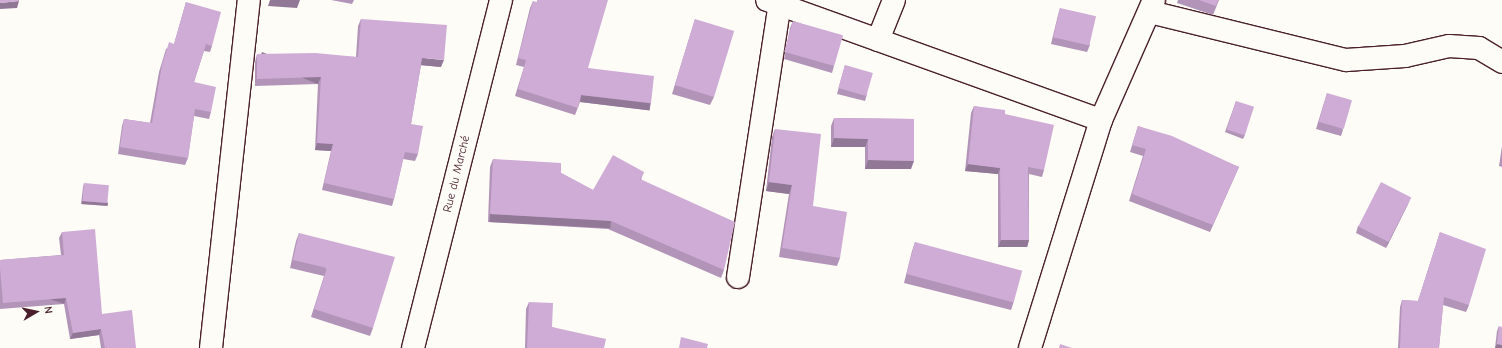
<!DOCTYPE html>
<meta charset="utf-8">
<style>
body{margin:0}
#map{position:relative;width:1502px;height:348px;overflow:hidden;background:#fdfcf7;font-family:"Comic Neue",sans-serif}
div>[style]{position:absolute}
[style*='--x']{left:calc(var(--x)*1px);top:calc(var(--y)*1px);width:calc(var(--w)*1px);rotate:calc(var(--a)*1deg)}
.roads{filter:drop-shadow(1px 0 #4a1f2b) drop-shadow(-1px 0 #4a1f2b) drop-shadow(0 1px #4a1f2b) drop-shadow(0 -1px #4a1f2b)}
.minor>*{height:22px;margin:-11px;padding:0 11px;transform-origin:11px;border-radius:11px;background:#fdfcf7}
.wall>*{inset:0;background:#b294b8}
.shaded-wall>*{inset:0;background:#917896;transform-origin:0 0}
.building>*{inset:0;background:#cfacd6;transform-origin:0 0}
span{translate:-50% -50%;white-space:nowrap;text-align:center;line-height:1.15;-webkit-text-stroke:3px #fdfcf7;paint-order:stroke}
.street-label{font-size:12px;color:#4a1f2b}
.north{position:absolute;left:16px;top:292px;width:40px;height:40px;-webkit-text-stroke:3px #fdfcf7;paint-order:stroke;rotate:81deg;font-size:11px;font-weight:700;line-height:16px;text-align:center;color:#4a1f2b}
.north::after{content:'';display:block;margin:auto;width:14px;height:18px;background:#4a1f2b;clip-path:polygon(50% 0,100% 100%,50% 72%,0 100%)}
</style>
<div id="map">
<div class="roads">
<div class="minor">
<i style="--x:767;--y:0;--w:355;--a:19.8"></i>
<i style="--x:1150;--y:12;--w:202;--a:13.8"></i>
<i style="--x:1346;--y:60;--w:59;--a:-3.9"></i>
<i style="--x:1405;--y:56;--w:45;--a:-12.8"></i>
<i style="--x:1449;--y:46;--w:30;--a:4"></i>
<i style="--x:1479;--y:48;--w:27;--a:31"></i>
<i style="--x:878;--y:40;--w:43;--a:-68.2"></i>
<i style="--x:738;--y:277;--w:276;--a:-81.3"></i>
<i style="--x:211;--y:348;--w:350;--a:-83.8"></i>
<i style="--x:413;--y:348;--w:359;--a:-75.8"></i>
<i style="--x:1030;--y:348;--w:239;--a:-72.7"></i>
<i style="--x:1101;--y:120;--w:131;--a:-66.2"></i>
</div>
</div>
<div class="wall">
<i style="clip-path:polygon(331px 0,354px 0,352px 4px)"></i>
<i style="clip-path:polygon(1178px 0,1219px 0,1213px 15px,1177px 3px)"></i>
<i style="clip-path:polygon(533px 1px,588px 68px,651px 103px,648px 110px,580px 102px,575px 115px,515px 96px,524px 67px,516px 65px,530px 8px)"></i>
<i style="clip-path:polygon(186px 2px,212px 46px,210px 52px,204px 51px,194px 82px,211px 112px,209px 119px,194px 116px,188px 158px,185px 165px,118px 154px,122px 126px,124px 119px,150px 123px,159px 72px,166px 49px,174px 44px)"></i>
<i style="clip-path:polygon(1060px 8px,1090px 45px,1087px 52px,1051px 44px,1058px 15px)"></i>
<i style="clip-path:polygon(361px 19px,441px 67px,421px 65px,411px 124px,418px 154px,415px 161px,403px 159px,394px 199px,392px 206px,322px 190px,331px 151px,315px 150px,318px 84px,255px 86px,255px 62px,257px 54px,356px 57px,358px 26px)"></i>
<i style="clip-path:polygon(695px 19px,714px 97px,710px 105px,672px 94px)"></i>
<i style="clip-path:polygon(793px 21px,834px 66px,832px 73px,784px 59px,790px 28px)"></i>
<i style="clip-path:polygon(845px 65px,867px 94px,865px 101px,837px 94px,843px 72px)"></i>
<i style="clip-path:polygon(1327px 93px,1343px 130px,1341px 136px,1316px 129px)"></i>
<i style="clip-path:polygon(1236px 101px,1245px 135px,1243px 139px,1225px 132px)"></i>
<i style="clip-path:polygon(974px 106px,1005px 114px,1044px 170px,1042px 177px,1029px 174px,1029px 240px,1027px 247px,998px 247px,998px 174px,965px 171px,971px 113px)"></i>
<i style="clip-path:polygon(834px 118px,914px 119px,911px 169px,865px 169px,865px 147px,831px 147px,831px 126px)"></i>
<i style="clip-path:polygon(1138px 126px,1239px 167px,1210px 232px,1129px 201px,1143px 156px,1130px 152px)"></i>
<i style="clip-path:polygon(775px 129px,813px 206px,840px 258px,837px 266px,779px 257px,789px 194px,766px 191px,772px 137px)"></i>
<i style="clip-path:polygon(1502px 146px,1502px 167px,1499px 166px)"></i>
<i style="clip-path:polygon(493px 159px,561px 173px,593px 190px,644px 172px,641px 179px,724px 270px,721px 278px,608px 229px,488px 222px,490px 167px)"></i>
<i style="clip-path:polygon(84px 183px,108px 203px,107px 206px,81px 204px,83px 187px)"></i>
<i style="clip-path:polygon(1408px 204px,1386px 248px,1356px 233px,1358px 226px)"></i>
<i style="clip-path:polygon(62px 232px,102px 314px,136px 348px,101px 348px,99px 335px,70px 339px,64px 304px,0 309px,0 260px,61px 255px,59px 238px)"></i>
<i style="clip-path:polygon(1440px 232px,1469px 305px,1466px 312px,1443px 305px,1439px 348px,1398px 348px,1400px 307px,1402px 300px,1418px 301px)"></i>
<i style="clip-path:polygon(299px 233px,373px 328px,370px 336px,311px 317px,324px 276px,290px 268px,296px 241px)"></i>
<i style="clip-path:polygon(915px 242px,1014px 301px,1011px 310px,904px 283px,912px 251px)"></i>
<i style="clip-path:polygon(529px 302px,552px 327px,604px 348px,525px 348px,526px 309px)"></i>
<i style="clip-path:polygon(1499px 326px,1502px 348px,1495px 348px,1497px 331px)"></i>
</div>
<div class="shaded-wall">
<i style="clip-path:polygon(270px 0,300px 0,297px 8px,268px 6px)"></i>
<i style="clip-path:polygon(19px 1px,17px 8px,0 9px,0 3px)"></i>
<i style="clip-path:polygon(422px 58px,444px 60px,441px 67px,419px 65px)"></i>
<i style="left:321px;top:77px;width:8px;height:64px;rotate:113deg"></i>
<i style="left:581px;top:95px;width:70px;height:7px;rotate:7deg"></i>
<i style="clip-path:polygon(834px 138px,868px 139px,865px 147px,831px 147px)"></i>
<i style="clip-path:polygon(317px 143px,333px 144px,331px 151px,315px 150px)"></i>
<i style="clip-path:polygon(868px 160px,914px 161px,911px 169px,865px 169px)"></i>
<i style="clip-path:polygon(968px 164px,1000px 168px,998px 174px,965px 171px)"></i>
<i style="clip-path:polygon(769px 182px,792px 185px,789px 194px,766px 191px)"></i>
<i style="clip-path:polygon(1411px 197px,1408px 204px,1386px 248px,1388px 242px)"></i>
<i style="left:82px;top:201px;width:26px;height:3px;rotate:4deg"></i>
<i style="left:490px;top:214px;width:121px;height:8px;rotate:3deg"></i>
<i style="clip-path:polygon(1001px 240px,1029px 240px,1027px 247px,998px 247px)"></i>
<i style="left:66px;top:298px;width:6px;height:63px;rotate:108deg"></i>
<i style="clip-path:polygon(101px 329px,99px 335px,70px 339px,73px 333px)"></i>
<i style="clip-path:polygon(1497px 344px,1502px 345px,1502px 348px,1495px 348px)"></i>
</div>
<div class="building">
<i style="clip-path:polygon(0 0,19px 0,19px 1px,0 3px)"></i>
<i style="clip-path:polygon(537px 0,608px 0,588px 68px,654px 76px,651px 103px,581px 95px,578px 108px,518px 89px,526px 60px,518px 58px,533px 1px,537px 2px)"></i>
<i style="clip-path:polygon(1199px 0,1218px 0,1216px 6px)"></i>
<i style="clip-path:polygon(186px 2px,221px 12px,212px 46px,206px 44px,194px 82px,216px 87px,211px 112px,195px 109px,188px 158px,120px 147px,124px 119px,152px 123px,162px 65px,169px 42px,174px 44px)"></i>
<i style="left:1060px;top:8px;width:37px;height:30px;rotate:13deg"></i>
<i style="clip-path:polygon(361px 19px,447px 25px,444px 60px,422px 58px,411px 124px,423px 126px,418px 154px,405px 152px,394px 199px,324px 183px,333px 144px,317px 143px,321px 77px,257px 79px,257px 54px,315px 53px,358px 57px)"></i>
<i style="left:695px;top:19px;width:41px;height:69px;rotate:17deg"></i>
<i style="left:793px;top:21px;width:52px;height:32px;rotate:16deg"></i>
<i style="left:845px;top:65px;width:29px;height:24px;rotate:16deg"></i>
<i style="left:1327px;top:93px;width:26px;height:30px;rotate:16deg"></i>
<i style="left:1236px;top:101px;width:19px;height:30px;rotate:18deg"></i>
<i style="clip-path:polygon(974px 106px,1005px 110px,1005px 114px,1054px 125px,1044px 170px,1028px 167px,1029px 240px,1001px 240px,1000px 168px,968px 164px)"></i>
<i style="clip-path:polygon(834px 118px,914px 119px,914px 161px,868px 160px,868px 139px,834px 138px)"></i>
<i style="clip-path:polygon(1138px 126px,1172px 136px,1239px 167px,1213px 225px,1132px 194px,1146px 149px,1132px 145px)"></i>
<i style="clip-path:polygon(775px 129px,821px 134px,813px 206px,847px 212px,840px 258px,782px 248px,792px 185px,769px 182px)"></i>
<i style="clip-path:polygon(613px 155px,644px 172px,640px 179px,735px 222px,724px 270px,611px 221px,490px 214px,493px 159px,561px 163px,561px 173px,593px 190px)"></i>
<i style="left:1381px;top:182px;width:34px;height:50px;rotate:27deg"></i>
<i style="left:84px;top:183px;width:25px;height:18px;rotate:5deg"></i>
<i style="clip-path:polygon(95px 229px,102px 314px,132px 310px,136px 348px,105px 348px,101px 329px,73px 333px,66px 298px,3px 303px,0 268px,0 260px,64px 255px,62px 232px)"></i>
<i style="clip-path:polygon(1440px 232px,1486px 249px,1469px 305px,1444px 297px,1439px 348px,1400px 348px,1402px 300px,1418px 301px)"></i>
<i style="clip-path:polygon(299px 233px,395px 257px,373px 328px,314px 309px,327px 268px,293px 260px)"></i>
<i style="left:915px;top:242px;width:111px;height:33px;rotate:15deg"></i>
<i style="clip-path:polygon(529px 302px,553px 303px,552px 327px,606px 339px,604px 348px,527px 348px)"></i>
<i style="clip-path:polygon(1499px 326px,1502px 327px,1502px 345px,1497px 344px)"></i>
<i style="clip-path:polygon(681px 337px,708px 344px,707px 348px,679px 348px)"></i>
<i style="clip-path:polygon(1060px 344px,1072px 348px,1059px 348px)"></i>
</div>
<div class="street-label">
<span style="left:457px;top:174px;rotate:-76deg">Rue du Marché</span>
</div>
<div class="north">N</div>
</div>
